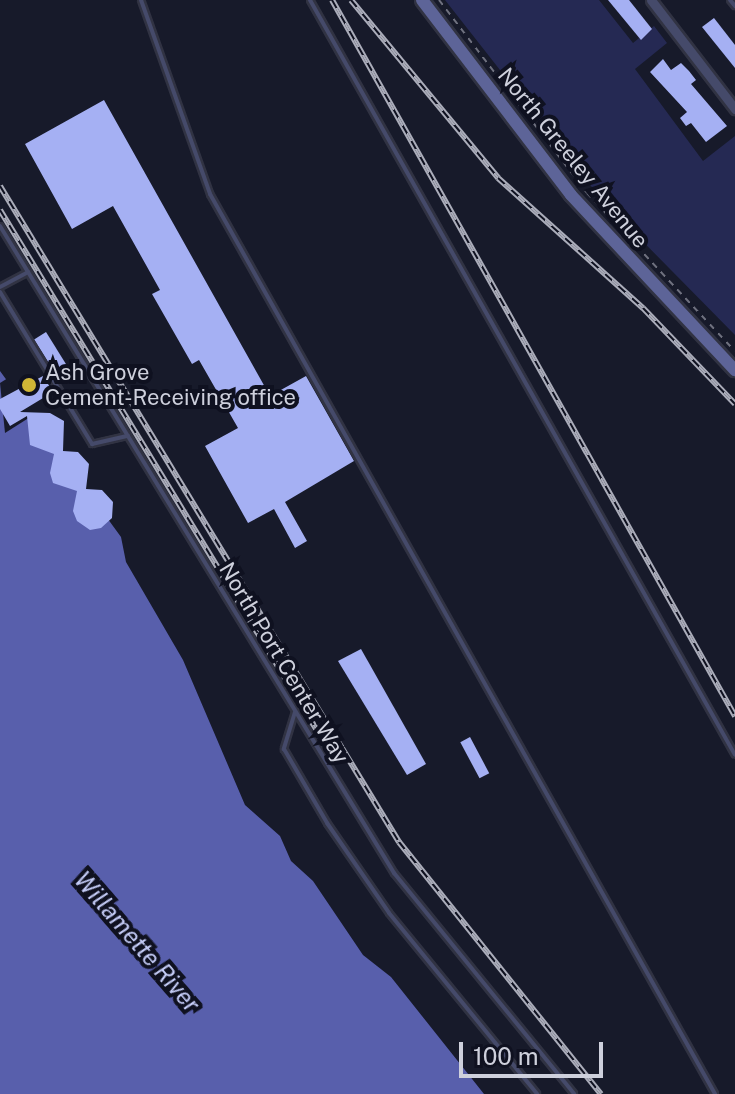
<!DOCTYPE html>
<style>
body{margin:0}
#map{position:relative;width:735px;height:1094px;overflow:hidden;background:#171a2a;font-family:"Public Sans",sans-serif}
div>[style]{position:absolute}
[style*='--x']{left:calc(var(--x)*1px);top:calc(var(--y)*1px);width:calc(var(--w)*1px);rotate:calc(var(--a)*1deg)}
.green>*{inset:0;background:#252953}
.water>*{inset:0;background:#585fac}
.pier>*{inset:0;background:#171a2a}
.building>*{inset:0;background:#a5b0f3;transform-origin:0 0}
.path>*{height:2px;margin-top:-1px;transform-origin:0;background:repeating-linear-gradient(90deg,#6f717f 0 6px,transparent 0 12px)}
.roads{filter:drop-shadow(2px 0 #313343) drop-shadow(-2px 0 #313343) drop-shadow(0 2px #313343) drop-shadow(0 -2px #313343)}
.service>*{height:4px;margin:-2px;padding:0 2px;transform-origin:2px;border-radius:2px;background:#454a6a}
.minor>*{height:9px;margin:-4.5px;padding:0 4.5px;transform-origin:4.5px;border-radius:4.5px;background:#454a6a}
.secondary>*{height:12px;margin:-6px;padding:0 6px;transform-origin:6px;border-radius:6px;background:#5d6498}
.rail>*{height:6px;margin-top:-3px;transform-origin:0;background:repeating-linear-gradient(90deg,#0f1120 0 9px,#abadba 0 18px);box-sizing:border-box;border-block:2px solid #abadba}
.dots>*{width:22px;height:22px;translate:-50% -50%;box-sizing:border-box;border:4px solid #0f1120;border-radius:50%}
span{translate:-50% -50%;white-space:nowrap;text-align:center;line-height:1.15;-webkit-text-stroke:8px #0f1120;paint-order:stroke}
.street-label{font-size:22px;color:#ced0dc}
.poi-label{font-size:22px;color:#ced0dc}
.left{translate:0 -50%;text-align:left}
.water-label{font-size:24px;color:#c5cdf8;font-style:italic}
.scale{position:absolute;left:459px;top:1042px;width:144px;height:36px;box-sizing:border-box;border:4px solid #ced0dc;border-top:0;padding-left:10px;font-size:24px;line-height:28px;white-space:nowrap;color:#ced0dc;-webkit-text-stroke:6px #0f1120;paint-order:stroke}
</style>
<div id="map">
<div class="green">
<i style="clip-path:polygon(445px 0,599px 0,633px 43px,654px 26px,667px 43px,635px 69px,703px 161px,735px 136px,735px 335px,602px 200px)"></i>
</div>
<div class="water">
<i style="clip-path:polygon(0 371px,121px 537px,126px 562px,183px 660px,245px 805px,280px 836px,291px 861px,313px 881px,363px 955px,391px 977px,484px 1094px,0 1094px)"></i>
</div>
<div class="pier">
<i style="clip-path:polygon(8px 378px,35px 414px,5px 433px,0 383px)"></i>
</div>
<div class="building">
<i style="clip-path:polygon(608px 0,629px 0,652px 29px,641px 40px)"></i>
<i style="clip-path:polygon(714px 18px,735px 45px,735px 68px,702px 27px)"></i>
<i style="clip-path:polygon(663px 59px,671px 70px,681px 63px,689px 71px,696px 80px,691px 84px,727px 126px,706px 142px,691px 123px,686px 126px,680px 118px,687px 112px,650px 72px)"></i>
<i style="clip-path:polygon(104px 100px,270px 396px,306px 376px,354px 461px,285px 502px,307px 541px,295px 548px,274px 509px,248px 523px,205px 446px,238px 428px,199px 360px,192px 364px,152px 294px,160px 290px,113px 206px,72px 229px,25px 144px)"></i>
<i style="left:46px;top:332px;width:40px;height:14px;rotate:58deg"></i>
<i style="clip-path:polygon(43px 376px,53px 392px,20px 412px,50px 413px,64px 421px,63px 451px,78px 452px,89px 464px,86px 489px,102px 490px,113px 502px,112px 518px,101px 528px,90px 530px,77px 521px,73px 511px,77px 491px,53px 483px,50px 473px,54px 454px,30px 445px,27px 416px,10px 426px,0 409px,0 399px)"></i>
<i style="clip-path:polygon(361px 649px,426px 764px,407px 775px,338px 661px)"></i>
<i style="left:470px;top:737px;width:41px;height:11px;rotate:62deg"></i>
</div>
<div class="path">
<i style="--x:439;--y:0;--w:243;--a:52.5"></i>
<i style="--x:587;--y:193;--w:216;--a:46.9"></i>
</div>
<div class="roads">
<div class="service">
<i style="--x:141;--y:0;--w:206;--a:70.4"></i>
<i style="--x:210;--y:194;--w:1032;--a:60.7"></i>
<i style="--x:310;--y:0;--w:866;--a:60.62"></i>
<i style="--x:730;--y:0;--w:8;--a:50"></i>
<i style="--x:0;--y:226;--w:758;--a:58.66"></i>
<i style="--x:394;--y:873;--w:285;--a:50.8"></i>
<i style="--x:0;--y:287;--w:32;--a:-28"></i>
<i style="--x:0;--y:292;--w:178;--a:58.8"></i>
<i style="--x:92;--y:444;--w:37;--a:-13"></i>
<i style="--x:295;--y:712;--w:39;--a:107"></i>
<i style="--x:284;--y:749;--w:86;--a:59.8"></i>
<i style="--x:327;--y:823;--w:109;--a:55.4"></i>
<i style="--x:389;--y:913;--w:234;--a:50.7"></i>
</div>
<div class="minor">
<i style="--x:651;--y:0;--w:138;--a:52.4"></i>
</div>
<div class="secondary">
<i style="--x:422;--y:0;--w:245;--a:52.6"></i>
<i style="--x:571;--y:195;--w:240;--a:46.9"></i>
</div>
</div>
<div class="rail">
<i style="--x:332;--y:0;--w:822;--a:60.63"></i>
<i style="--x:351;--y:0;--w:231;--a:50.4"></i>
<i style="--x:498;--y:178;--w:195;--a:41.9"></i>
<i style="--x:643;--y:308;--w:133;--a:46.2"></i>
<i style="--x:0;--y:186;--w:768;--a:58.69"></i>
<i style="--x:399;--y:842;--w:323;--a:51.3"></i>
<i style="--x:0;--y:210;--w:608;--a:58.66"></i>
</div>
<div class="dots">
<i style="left:29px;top:385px;background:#d1b736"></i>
</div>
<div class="street-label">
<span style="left:573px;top:158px;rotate:51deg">North Greeley Avenue</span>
<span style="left:284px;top:663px;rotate:59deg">North Port Center Way</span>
</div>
<div class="poi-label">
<span class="left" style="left:45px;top:385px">Ash Grove<br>Cement-Receiving office</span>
</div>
<div class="water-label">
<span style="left:137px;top:942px;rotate:49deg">Willamette River</span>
</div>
<div class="scale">100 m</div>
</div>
